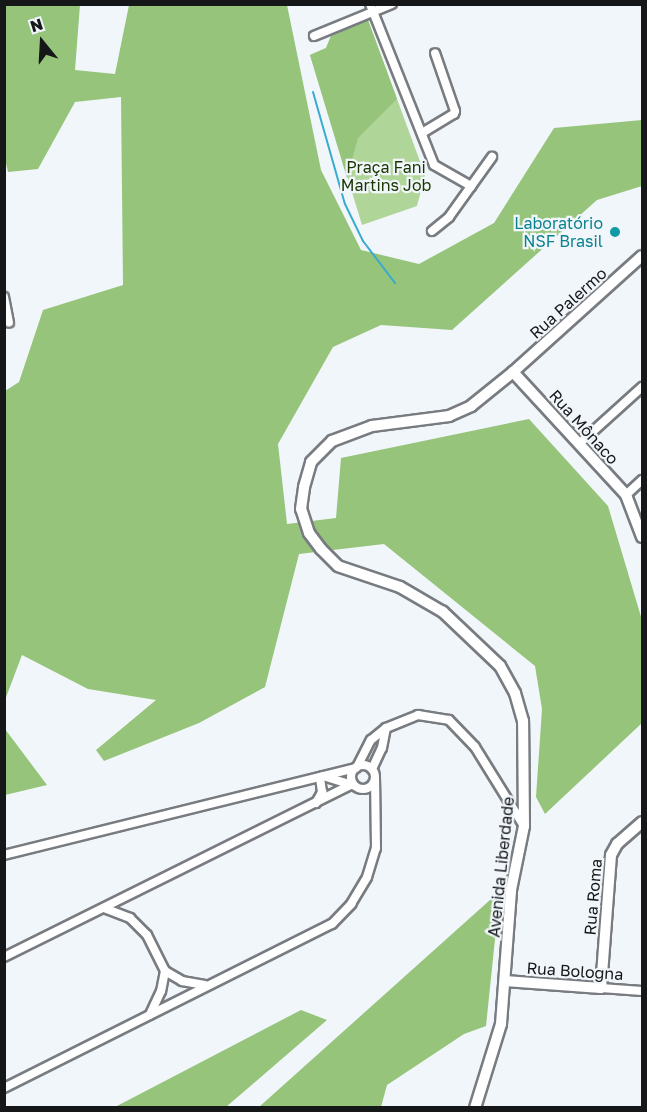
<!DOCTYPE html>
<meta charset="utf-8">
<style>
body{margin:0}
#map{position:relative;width:647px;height:1112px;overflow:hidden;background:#f1f6fb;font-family:"Golos Text",sans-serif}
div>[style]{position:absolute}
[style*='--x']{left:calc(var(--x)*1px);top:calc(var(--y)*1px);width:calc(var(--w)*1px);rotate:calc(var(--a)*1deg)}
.green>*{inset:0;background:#afd598}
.forest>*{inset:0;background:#96c47a}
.stream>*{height:2px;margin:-1px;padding:0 1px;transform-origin:1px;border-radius:1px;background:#38abce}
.roads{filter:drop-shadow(2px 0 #787c81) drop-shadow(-2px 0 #787c81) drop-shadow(0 2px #787c81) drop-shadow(0 -2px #787c81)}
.street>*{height:8px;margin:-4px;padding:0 4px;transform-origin:4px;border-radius:4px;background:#fff}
.street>.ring{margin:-4px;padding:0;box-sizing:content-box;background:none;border:8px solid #fff;border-radius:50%}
.secondary>*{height:10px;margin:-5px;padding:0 5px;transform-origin:5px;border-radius:5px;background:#fff}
.dots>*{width:16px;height:16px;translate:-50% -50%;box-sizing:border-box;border:3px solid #f1f6fb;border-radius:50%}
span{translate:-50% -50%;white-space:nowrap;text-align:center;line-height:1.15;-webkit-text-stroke:4.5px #f1f6fb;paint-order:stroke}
.park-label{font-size:16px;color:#1a3601}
.culture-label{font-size:16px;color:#0d838f}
.right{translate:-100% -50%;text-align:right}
.street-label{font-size:16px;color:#161719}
.frame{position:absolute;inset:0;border:6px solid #161719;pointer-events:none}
.north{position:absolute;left:12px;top:12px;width:60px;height:60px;-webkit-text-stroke:4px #f1f6fb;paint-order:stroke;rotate:342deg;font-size:16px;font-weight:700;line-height:24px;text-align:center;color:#161719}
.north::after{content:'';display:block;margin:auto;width:21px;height:27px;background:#161719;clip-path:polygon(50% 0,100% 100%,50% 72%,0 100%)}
</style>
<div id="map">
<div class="green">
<i style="clip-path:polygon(368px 20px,425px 175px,417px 206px,362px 225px,310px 55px,326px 48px,331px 36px)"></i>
</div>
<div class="forest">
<i style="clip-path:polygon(5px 5px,80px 5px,75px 70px,115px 74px,129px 5px,287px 5px,321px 170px,361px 250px,419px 264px,494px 223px,554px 128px,642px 120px,642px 186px,597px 200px,452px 330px,381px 325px,333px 347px,278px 444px,287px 524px,336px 518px,341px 458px,529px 419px,608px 506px,642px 620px,642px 723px,545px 814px,536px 797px,542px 709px,535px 666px,384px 544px,299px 554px,265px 687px,199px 723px,104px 761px,96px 750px,156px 700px,88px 689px,22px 655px,5px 700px,5px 391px,19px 382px,43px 310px,123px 285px,121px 97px,75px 102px,38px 169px,8px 172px,4px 155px)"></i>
<i style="clip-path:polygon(368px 20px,397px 99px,358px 138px,347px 178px,310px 55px,326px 48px,331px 36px)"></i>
<i style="clip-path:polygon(4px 729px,5px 729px,47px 785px,5px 795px)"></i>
<i style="clip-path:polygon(500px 891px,486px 1026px,464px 1034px,387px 1085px,381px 1107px,259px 1107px)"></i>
<i style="clip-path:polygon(301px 1010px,327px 1020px,226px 1107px,115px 1107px)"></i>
</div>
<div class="stream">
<i style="--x:313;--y:92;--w:116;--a:74.1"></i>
<i style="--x:345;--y:204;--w:41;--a:64.1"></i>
<i style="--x:363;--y:241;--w:53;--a:52.7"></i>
</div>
<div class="roads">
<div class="street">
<i style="--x:370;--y:4;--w:173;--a:68.3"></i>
<i style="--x:434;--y:165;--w:43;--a:29.6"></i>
<i style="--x:314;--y:36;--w:84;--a:-22.3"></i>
<i style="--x:422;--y:133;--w:37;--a:-31"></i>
<i style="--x:454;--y:114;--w:3;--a:-72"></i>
<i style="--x:455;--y:111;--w:61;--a:-109"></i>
<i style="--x:432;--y:231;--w:22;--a:-39"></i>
<i style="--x:449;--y:217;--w:74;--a:-54.4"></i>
<i style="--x:4;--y:297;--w:26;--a:79"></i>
<i style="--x:580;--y:443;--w:84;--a:-42.1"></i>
<i style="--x:626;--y:495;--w:22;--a:-43"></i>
<i class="ring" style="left:351px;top:765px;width:16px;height:16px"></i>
<i style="--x:357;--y:767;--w:30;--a:-63"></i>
<i style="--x:371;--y:740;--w:19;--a:-39"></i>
<i style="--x:386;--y:728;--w:35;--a:-22"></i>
<i style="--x:418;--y:715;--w:31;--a:9"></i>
<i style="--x:449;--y:720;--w:37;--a:46"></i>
<i style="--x:475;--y:747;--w:93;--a:58.2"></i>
<i style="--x:372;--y:769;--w:23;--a:-65"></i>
<i style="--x:382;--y:748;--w:20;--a:-79"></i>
<i style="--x:323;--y:776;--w:31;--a:17"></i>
<i style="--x:316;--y:803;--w:13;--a:-61"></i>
<i style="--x:322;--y:792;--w:15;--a:-98"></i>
<i style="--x:4;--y:855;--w:362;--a:-13.9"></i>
<i style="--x:104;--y:908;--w:28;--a:21"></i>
<i style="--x:130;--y:918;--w:24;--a:45"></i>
<i style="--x:147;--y:935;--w:40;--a:63.4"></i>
<i style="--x:165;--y:971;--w:20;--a:101"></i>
<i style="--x:161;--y:991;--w:26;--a:115"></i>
<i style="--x:4;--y:957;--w:387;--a:-26.4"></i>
<i style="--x:165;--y:971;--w:20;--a:30"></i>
<i style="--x:182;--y:981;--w:23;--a:10"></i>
<i style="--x:601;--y:988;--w:41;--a:4.2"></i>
<i style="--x:4;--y:1088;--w:367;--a:-26.6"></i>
<i style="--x:332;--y:924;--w:28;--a:-46"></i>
<i style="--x:351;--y:904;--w:31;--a:-59"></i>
<i style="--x:367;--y:877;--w:30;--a:-73"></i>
<i style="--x:376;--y:848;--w:69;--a:-90.8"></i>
</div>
<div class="secondary">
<i style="--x:513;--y:372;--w:167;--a:47.4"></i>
<i style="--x:626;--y:495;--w:45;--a:69.1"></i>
<i style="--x:505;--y:981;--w:96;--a:4.2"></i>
<i style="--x:601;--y:988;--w:133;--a:-85.7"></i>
<i style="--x:611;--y:855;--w:13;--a:-61"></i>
<i style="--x:617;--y:844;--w:33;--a:-41"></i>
<i style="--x:475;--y:1108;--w:88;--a:-72.8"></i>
<i style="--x:501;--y:1024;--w:134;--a:-85.7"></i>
<i style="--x:511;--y:890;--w:65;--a:-78.5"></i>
<i style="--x:524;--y:826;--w:105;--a:-90.5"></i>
<i style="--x:523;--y:721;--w:29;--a:-106"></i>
<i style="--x:515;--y:693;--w:31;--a:-119"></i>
<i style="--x:500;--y:666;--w:79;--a:-136.5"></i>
<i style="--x:443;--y:612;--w:50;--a:-149.8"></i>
<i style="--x:400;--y:587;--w:65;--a:-161.3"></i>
<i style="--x:338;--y:566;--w:24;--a:-135"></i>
<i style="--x:321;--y:549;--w:20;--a:-127"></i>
<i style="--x:309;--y:533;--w:25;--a:-108"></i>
<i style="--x:301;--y:509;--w:22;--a:-82"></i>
<i style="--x:304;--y:487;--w:26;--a:-74"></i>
<i style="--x:311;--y:462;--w:30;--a:-45"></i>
<i style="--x:332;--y:441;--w:43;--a:-20.6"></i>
<i style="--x:372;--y:426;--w:78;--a:-7.4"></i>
<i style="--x:449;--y:416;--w:24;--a:-24"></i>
<i style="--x:471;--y:406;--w:54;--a:-39"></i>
<i style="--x:513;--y:372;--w:173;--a:-42"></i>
</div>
</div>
<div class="dots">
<i style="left:615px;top:232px;background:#0f9aa8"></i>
</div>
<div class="park-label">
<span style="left:386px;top:176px">Praça Fani<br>Martins Job</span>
</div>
<div class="culture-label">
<span class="right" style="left:603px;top:232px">Laboratório<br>NSF Brasil</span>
</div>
<div class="street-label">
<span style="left:568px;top:303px;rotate:-42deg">Rua Palermo</span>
<span style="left:584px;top:427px;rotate:48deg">Rua Mônaco</span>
<span style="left:501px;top:867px;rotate:-84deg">Avenida Liberdade</span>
<span style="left:593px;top:897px;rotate:-85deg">Rua Roma</span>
<span style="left:575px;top:971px;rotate:4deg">Rua Bologna</span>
</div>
<div class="frame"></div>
<div class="north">N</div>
</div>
